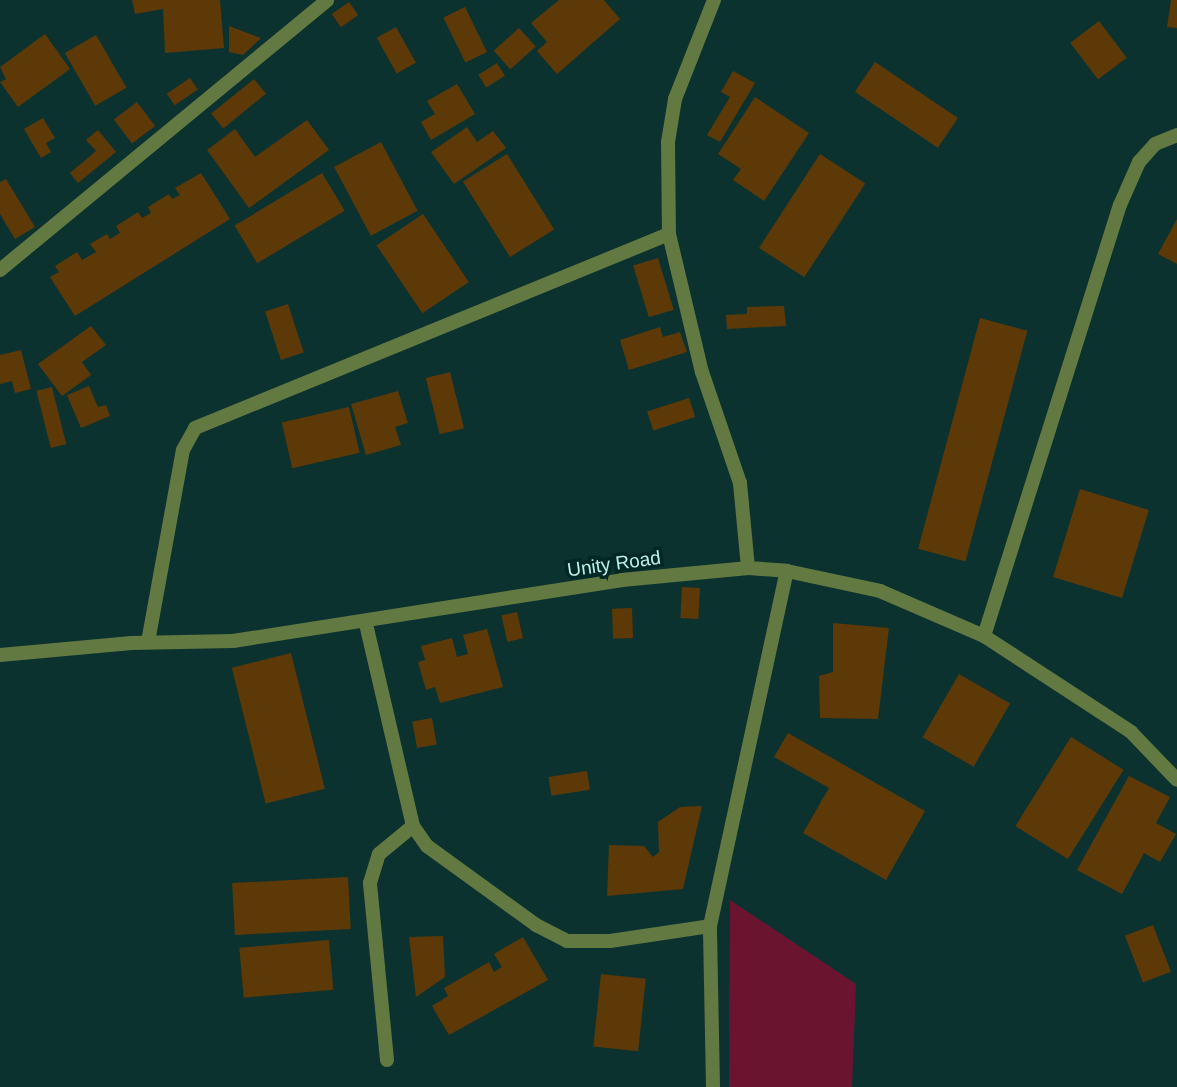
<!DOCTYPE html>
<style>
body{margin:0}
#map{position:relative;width:1177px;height:1087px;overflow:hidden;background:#0c322f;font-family:Arial,sans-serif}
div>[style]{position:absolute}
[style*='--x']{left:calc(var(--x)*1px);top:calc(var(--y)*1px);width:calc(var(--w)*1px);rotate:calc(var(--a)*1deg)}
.green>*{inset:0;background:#6b1430}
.building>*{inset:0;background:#5d3908;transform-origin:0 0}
.minor>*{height:14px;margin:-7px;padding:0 7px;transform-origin:7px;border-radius:7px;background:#627941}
span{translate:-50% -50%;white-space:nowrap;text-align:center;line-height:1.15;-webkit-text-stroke:7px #012825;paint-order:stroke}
.street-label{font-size:19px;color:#bcefe9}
</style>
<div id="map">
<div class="green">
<i style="clip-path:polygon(730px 900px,856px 984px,852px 1087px,729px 1087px)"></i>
</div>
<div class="building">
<i style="clip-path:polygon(132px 0,220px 0,224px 48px,165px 53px,163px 9px,135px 14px)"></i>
<i style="clip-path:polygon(559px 0,604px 0,620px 19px,557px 74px,537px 51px,547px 42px,531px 23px)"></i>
<i style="clip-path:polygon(1171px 0,1177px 0,1177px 28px,1167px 27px)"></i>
<i style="left:349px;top:2px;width:16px;height:21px;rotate:55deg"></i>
<i style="left:465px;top:7px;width:50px;height:24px;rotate:64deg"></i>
<i style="left:1099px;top:21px;width:46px;height:36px;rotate:53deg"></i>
<i style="clip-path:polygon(229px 26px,261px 38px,243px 55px,229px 52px)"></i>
<i style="left:396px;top:27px;width:41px;height:22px;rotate:61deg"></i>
<i style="left:519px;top:28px;width:25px;height:34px;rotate:48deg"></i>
<i style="clip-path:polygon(45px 34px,70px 69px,18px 107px,0 82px,6px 79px,0 67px)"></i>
<i style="left:96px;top:35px;width:61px;height:36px;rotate:60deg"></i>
<i style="left:875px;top:62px;width:100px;height:36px;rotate:34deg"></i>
<i style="left:497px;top:63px;width:15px;height:22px;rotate:58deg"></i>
<i style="clip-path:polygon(733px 71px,755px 83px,720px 142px,707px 135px,730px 97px,721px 92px)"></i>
<i style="left:190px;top:78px;width:14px;height:28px;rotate:56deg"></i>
<i style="left:254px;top:79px;width:19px;height:55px;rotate:51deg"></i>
<i style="clip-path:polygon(457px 84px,475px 114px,431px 140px,421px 122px,435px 114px,427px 101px)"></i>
<i style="clip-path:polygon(755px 97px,809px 133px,764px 201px,733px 180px,741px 169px,718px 154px)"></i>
<i style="left:137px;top:102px;width:30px;height:29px;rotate:53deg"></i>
<i style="clip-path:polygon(43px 118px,55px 138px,46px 143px,51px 152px,41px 158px,24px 129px)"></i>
<i style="clip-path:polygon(307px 120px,329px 150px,249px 208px,207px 150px,235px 129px,255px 157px)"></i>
<i style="clip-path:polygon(467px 127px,477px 142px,493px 131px,506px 148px,454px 184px,431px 152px)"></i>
<i style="clip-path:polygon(98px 130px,116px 152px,78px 183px,70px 173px,96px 151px,86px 140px)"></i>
<i style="left:381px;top:142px;width:78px;height:53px;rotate:62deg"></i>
<i style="left:507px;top:154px;width:89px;height:52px;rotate:58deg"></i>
<i style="left:820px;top:154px;width:54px;height:112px;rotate:33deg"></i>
<i style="clip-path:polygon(201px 173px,230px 219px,75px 316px,50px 277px,59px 272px,55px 266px,77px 252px,82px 260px,96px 252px,90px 244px,107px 234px,110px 239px,120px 233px,116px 226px,138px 212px,142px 218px,151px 213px,148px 207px,169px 194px,172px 199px,180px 195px,175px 188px)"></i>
<i style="left:322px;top:173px;width:44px;height:102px;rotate:59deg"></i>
<i style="clip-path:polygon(6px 179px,35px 227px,15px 239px,0 214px,0 182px)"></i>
<i style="left:423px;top:214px;width:82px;height:56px;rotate:56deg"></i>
<i style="clip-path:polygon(1177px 219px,1177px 264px,1158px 254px)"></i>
<i style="left:658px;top:258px;width:54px;height:26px;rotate:73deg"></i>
<i style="left:288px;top:304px;width:51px;height:24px;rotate:72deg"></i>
<i style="clip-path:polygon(784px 306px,786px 326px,727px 329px,726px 315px,747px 314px,747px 307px)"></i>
<i style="left:980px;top:318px;width:49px;height:239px;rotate:15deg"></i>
<i style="clip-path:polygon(91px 326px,106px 345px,82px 362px,91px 375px,62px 396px,38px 364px)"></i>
<i style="clip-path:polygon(660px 327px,663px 337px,680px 332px,687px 352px,629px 370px,620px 340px)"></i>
<i style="clip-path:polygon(21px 350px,31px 389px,15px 393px,12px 381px,0 384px,0 355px)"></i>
<i style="left:450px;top:372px;width:58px;height:25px;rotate:76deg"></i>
<i style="clip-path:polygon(89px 386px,98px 407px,106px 405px,110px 416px,81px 428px,67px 395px)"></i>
<i style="left:52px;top:387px;width:59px;height:16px;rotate:76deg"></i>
<i style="clip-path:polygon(398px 391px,408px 423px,395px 427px,401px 445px,366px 455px,351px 404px)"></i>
<i style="left:689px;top:398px;width:20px;height:44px;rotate:72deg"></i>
<i style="left:349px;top:407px;width:47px;height:69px;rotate:77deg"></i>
<i style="left:1080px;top:489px;width:72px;height:92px;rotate:17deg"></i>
<i style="left:682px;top:587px;width:18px;height:31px;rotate:3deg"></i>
<i style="left:632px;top:608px;width:30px;height:20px;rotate:88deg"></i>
<i style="left:517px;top:612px;width:27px;height:16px;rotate:77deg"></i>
<i style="clip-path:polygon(833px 623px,889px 628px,878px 719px,820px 718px,819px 676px,833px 672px)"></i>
<i style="clip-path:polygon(487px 629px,503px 687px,440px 703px,435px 687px,426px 690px,418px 662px,425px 660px,421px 646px,452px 638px,457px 657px,468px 654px,463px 635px)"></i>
<i style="left:291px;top:653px;width:140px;height:61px;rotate:76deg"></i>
<i style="left:959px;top:674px;width:59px;height:73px;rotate:30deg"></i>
<i style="left:432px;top:718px;width:27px;height:20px;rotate:80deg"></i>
<i style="clip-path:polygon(788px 733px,925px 811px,886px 880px,803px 833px,829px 788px,774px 757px)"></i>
<i style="left:1071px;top:737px;width:62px;height:105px;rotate:32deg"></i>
<i style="left:587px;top:771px;width:19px;height:39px;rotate:81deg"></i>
<i style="clip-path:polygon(1129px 776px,1170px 797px,1156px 823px,1176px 834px,1160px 862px,1144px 853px,1122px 894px,1077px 870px)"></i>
<i style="clip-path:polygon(702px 806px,683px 889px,607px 896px,609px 845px,644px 846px,653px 857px,659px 852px,658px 822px,680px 807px)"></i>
<i style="left:348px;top:877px;width:52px;height:116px;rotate:87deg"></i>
<i style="left:1153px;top:925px;width:50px;height:30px;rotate:69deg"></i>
<i style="clip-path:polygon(443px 936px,445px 977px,416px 997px,409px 937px)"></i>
<i style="clip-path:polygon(523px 937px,548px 980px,449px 1035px,432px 1006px,448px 996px,444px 988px,489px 962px,494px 972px,502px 967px,494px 954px)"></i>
<i style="left:329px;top:940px;width:50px;height:90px;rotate:85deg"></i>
<i style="left:601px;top:974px;width:45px;height:73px;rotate:6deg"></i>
</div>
<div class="minor">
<i style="--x:714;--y:0;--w:106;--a:111.5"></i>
<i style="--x:675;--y:99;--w:44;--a:99.2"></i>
<i style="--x:668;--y:142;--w:92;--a:89.4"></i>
<i style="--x:669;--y:234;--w:142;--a:76.6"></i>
<i style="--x:702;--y:372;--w:117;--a:71.1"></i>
<i style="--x:740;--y:483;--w:85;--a:84.6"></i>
<i style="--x:0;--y:270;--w:424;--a:-39.5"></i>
<i style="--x:366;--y:624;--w:207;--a:76.9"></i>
<i style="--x:413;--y:826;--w:24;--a:55"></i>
<i style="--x:427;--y:846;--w:135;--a:35.9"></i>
<i style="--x:536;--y:925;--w:35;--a:27"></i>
<i style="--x:567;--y:941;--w:43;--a:0"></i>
<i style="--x:610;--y:941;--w:101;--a:-8.5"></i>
<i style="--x:984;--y:636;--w:452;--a:-72.5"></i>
<i style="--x:1120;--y:205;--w:47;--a:-66.2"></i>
<i style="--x:1139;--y:162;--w:24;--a:-48"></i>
<i style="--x:1155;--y:144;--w:24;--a:-22"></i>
<i style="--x:148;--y:642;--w:195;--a:-79.7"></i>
<i style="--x:183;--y:450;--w:25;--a:-61"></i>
<i style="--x:195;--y:428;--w:512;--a:-22.26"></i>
<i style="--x:0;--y:655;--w:132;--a:-5.2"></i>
<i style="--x:131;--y:643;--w:102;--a:-1.1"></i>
<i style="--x:233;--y:641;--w:394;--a:-8.9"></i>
<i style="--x:622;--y:580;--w:127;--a:-5.4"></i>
<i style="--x:748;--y:568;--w:39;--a:4"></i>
<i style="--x:787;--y:571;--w:95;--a:12.1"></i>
<i style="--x:880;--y:591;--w:113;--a:23.4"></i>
<i style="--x:984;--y:636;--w:176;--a:33.1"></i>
<i style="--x:1131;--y:732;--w:66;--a:46.2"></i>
<i style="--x:387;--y:1060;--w:178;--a:-95.5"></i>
<i style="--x:370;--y:883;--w:30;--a:-73"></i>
<i style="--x:379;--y:854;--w:44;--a:-39.5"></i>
<i style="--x:713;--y:1087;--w:161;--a:-91.1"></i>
<i style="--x:710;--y:926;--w:363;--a:-77.8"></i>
</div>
<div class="street-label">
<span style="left:614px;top:564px;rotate:-8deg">Unity Road</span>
</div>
</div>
